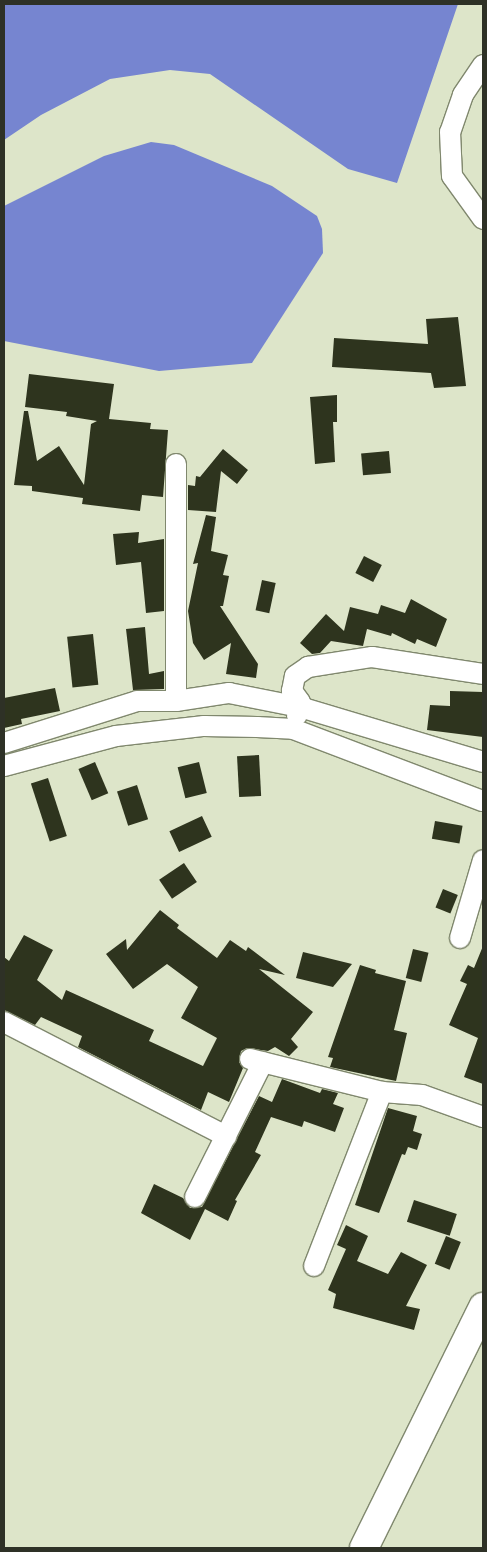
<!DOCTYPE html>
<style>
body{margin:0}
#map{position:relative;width:487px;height:1552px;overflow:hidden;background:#dde5c9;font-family:"Open Sans",sans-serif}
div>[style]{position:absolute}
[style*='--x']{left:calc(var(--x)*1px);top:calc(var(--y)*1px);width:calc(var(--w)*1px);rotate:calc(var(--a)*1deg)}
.water>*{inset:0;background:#7685d0}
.building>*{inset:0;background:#2e341e;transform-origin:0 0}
.roads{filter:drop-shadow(1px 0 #80886e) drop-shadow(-1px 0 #80886e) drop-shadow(0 1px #80886e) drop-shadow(0 -1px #80886e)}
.street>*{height:20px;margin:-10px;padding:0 10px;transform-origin:10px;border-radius:10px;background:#fff}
.secondary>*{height:28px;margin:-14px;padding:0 14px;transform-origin:14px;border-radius:14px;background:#fff}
span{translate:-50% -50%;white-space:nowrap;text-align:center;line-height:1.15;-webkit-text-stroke:5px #eaf3d6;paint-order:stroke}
.frame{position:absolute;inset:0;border:5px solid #2e3126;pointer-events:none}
</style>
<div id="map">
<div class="water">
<i style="clip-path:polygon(4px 4px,458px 4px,397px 183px,348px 169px,210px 74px,170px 70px,110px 79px,41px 115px,4px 140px)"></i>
<i style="clip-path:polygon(151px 142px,174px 145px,272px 186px,317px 216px,322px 229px,323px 253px,252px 363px,159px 371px,4px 341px,4px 206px,104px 156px)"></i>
</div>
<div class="building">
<i style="clip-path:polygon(458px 317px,466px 386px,434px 388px,431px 373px,332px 367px,334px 338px,428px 344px,426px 319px)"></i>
<i style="clip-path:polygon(29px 374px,114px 384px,109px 419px,151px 423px,150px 429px,168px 430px,163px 497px,142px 495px,140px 511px,82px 504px,83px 498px,32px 491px,32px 486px,14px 485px,24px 411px,28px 411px,37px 461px,59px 446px,84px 485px,91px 424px,97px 421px,66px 416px,67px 412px,25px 407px)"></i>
<i style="clip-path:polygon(337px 395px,337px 422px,333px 422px,335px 462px,315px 464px,310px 397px)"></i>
<i style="clip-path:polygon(223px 449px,248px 470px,237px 484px,221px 471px,216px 512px,188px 510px,188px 485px,195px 486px,196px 476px,200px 477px)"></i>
<i style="left:389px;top:451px;width:22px;height:28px;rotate:85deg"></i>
<i style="clip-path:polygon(206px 515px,216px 517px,211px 551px,228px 555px,223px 575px,229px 576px,223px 606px,220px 606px,258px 664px,256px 678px,226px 674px,231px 643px,204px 660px,193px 643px,188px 611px,198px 563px,193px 564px)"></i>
<i style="clip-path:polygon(139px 532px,138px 543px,164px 539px,164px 611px,146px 613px,141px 562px,116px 565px,113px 534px)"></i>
<i style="left:364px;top:556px;width:20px;height:19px;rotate:27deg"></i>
<i style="left:262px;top:580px;width:14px;height:31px;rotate:12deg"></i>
<i style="clip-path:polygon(411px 599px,447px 619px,436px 647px,417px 639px,415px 644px,392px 633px,391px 636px,367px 629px,363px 646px,331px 641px,320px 653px,312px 654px,300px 643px,326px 614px,344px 631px,350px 607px,378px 614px,381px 605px,405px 613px)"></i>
<i style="clip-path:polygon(145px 627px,149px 674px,164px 671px,164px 689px,133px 690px,126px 629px)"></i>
<i style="left:93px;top:634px;width:51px;height:26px;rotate:84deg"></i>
<i style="clip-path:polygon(55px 688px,60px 711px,21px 719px,22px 724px,4px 728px,4px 698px)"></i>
<i style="clip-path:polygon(450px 691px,483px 692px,483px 737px,427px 730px,430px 705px,450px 706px)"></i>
<i style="left:259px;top:755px;width:41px;height:22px;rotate:87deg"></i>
<i style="left:95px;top:762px;width:34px;height:18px;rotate:67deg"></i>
<i style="left:199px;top:762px;width:32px;height:22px;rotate:76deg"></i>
<i style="left:48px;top:778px;width:61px;height:18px;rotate:72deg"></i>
<i style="left:137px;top:785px;width:36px;height:21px;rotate:72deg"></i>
<i style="left:202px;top:816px;width:23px;height:36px;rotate:65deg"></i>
<i style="left:435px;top:821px;width:28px;height:18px;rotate:10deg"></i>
<i style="left:184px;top:863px;width:23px;height:30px;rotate:56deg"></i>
<i style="left:443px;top:889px;width:16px;height:20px;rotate:22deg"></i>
<i style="clip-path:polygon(160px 910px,179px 925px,177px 928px,217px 958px,230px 940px,246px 951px,248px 947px,285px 975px,259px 969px,313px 1012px,291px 1039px,298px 1047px,289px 1056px,275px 1047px,268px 1051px,247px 1048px,241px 1051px,239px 1062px,243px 1068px,229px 1102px,208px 1092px,201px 1110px,78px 1047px,82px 1036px,41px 1017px,35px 1025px,4px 1010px,4px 957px,9px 961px,24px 935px,53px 950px,37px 980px,62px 1000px,66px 990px,154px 1030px,149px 1041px,203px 1066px,217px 1038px,181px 1018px,198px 987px,167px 964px,133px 989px,106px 954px,126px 939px,127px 950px)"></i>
<i style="clip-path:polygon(483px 946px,483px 1084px,464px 1077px,478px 1038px,449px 1025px,467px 984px,460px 981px,468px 965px,474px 968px)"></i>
<i style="left:413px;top:949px;width:16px;height:30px;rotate:14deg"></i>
<i style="clip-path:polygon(303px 952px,352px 964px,333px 987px,296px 978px)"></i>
<i style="clip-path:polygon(360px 965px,376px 970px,375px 973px,406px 981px,394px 1030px,407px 1033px,396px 1081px,330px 1067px,333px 1058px,328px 1057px)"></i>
<i style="clip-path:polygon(282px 1079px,320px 1093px,322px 1089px,338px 1093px,333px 1104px,344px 1108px,335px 1132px,304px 1121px,302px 1127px,271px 1117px,255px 1152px,261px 1155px,235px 1200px,237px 1201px,228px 1221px,205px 1209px,190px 1240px,141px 1213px,154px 1184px,183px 1198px,190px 1208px,202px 1207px,259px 1096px,272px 1102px)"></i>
<i style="clip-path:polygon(388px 1108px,417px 1116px,413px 1131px,422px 1134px,417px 1150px,408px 1147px,405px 1155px,402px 1154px,379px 1213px,355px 1205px)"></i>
<i style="left:414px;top:1200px;width:45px;height:23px;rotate:18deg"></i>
<i style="clip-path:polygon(346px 1225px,368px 1236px,357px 1261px,388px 1274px,401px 1252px,427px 1265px,406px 1306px,420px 1309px,414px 1330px,333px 1308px,336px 1294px,328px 1290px,346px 1249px,337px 1245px)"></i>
<i style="left:446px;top:1236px;width:16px;height:30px;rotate:22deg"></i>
</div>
<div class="roads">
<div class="street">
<i style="--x:483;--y:65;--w:36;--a:124"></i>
<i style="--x:463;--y:95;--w:39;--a:109"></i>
<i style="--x:450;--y:132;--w:44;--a:87.4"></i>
<i style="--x:452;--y:176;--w:53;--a:54.2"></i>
<i style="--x:176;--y:701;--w:237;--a:-90"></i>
<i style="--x:297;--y:715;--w:13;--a:-77"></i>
<i style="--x:300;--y:702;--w:14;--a:-126"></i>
<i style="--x:292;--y:691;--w:15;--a:-79"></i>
<i style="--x:295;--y:676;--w:16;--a:-35"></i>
<i style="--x:308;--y:667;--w:65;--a:-8.9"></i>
<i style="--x:372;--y:657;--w:112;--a:8.7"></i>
<i style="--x:4;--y:743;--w:139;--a:-17.5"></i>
<i style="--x:137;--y:701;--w:39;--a:0"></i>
<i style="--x:176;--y:701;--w:54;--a:-8.6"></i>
<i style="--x:229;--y:693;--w:72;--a:11.2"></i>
<i style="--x:300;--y:707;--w:191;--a:16.7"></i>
<i style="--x:4;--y:766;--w:116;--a:-15"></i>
<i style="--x:116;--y:736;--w:89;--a:-6.5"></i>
<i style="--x:204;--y:726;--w:53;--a:1.1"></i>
<i style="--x:257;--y:727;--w:36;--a:3"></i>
<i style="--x:293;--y:729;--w:203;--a:20.8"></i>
<i style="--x:460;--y:938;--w:81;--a:-73.6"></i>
<i style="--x:4;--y:1022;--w:250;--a:27.2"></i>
<i style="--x:250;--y:1059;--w:136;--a:14"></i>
<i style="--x:382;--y:1092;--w:40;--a:4.3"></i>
<i style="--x:422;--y:1095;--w:65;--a:19.8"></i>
<i style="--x:195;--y:1197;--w:151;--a:-63.3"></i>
<i style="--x:314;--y:1266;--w:187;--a:-68.7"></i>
</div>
<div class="secondary">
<i style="--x:364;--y:1548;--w:269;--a:-63.7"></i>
</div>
</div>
<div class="frame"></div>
</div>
